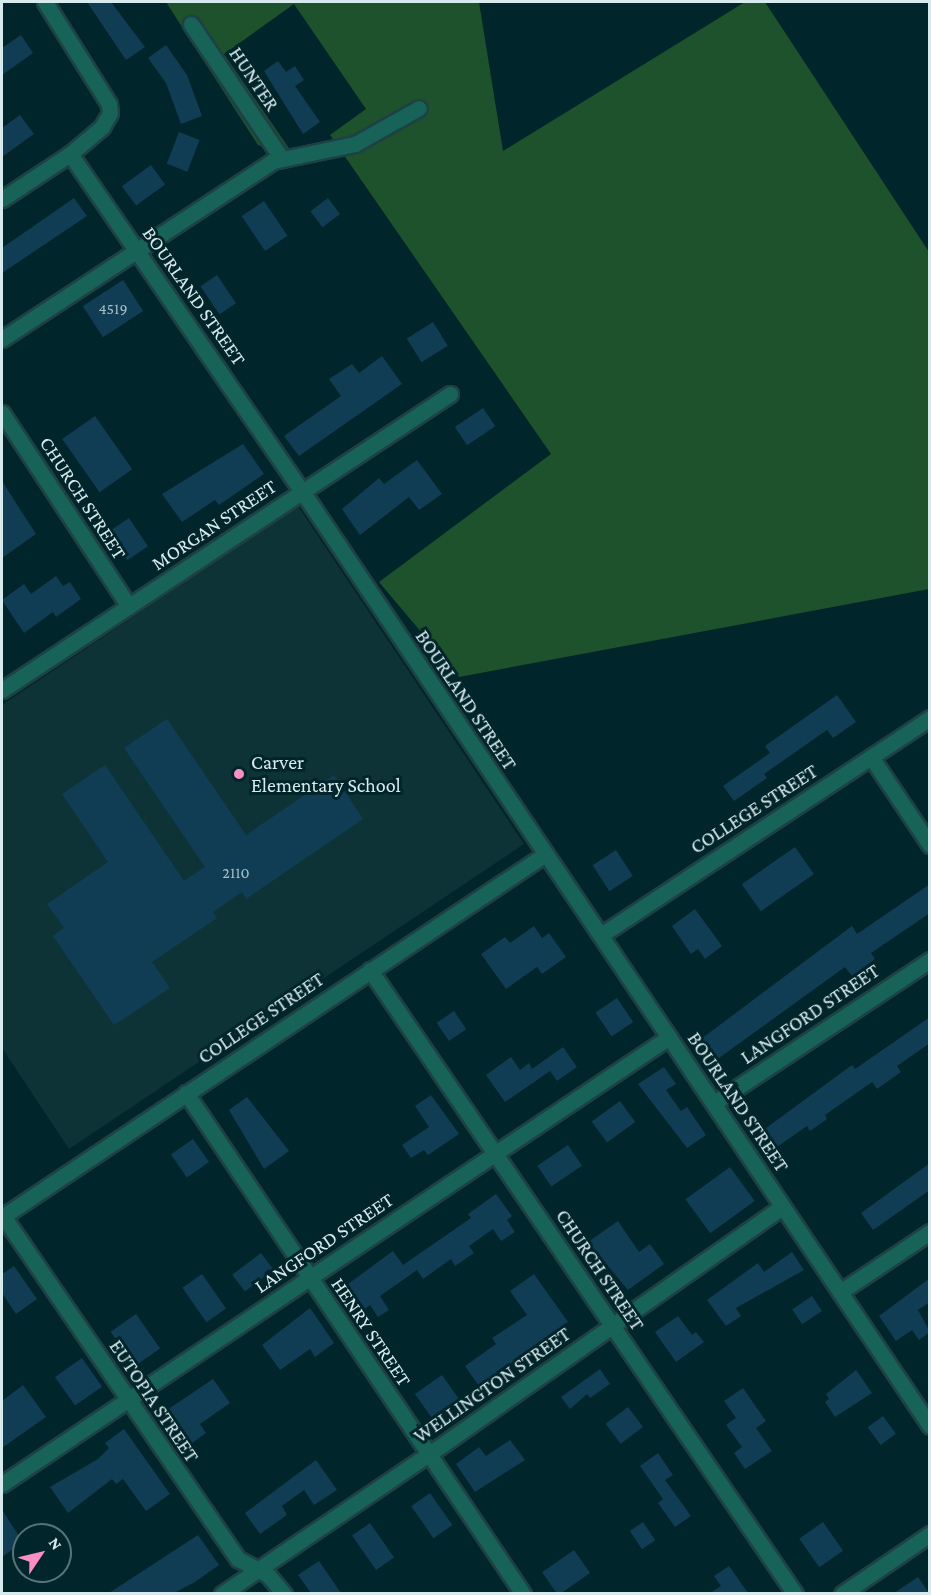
<!DOCTYPE html>
<style>
body{margin:0}
#map{position:relative;width:931px;height:1595px;overflow:hidden;background:#00252a;font-family:"Crimson Pro",serif}
div>[style]{position:absolute}
[style*='--x']{left:calc(var(--x)*1px);top:calc(var(--y)*1px);width:calc(var(--w)*1px);rotate:calc(var(--a)*1deg)}
.built>*{inset:0;background:#0e3337}
.green>*{inset:0;background:#1d522d}
.building>*{inset:0;background:#103d54;transform-origin:0 0}
.roads{filter:drop-shadow(2px 0 #1e4145) drop-shadow(-2px 0 #1e4145) drop-shadow(0 2px #1e4145) drop-shadow(0 -2px #1e4145)}
.street>*{height:15px;margin:-7.5px;padding:0 7.5px;transform-origin:7.5px;border-radius:7.5px;background:#186357}
.dots>*{width:16px;height:16px;translate:-50% -50%;box-sizing:border-box;border:3px solid #00252a;border-radius:50%}
span{translate:-50% -50%;white-space:nowrap;text-align:center;line-height:1.15;-webkit-text-stroke:6px #00252a;paint-order:stroke}
.number-label{font-size:16px;color:#a5bfc7}
.number-label span{-webkit-text-stroke-width:0}
.street-label{font-size:20px;color:#d7eaed}
.poi-label{font-size:20px;color:#d7eaed}
.left{translate:0 -50%;text-align:left}
.frame{position:absolute;inset:0;border:3px solid #d7eaed;pointer-events:none}
.north{position:absolute;left:12px;top:1523px;width:60px;height:60px;box-sizing:border-box;background:#00252a;border:2px solid #567478;border-radius:50%;rotate:55deg;font-size:16px;font-weight:700;line-height:24px;text-align:center;color:#d7eaed}
.north::after{content:'';display:block;margin:auto;width:21px;height:27px;background:#fa8fc6;clip-path:polygon(50% 0,100% 100%,50% 72%,0 100%)}
</style>
<div id="map">
<div class="built">
<i style="clip-path:polygon(298px 506px,524px 844px,69px 1149px,2px 1048px,2px 705px)"></i>
</div>
<div class="green">
<i style="clip-path:polygon(166px 2px,479px 2px,503px 151px,745px 2px,765px 2px,929px 252px,929px 589px,459px 677px,379px 582px,551px 454px,330px 135px,366px 109px,294px 4px,224px 54px,293px 154px,258px 145px)"></i>
</div>
<div class="building">
<i style="clip-path:polygon(87px 2px,111px 2px,145px 47px,126px 60px)"></i>
<i style="clip-path:polygon(21px 35px,33px 53px,2px 75px,2px 48px)"></i>
<i style="clip-path:polygon(166px 45px,187px 75px,202px 116px,181px 124px,166px 83px,148px 58px)"></i>
<i style="clip-path:polygon(278px 61px,286px 72px,295px 66px,304px 80px,295px 86px,320px 122px,303px 134px,264px 71px)"></i>
<i style="clip-path:polygon(20px 115px,34px 134px,2px 157px,2px 128px)"></i>
<i style="left:179px;top:132px;width:22px;height:34px;rotate:21deg"></i>
<i style="left:151px;top:165px;width:24px;height:36px;rotate:54deg"></i>
<i style="clip-path:polygon(74px 198px,87px 216px,2px 273px,2px 248px)"></i>
<i style="left:328px;top:198px;width:20px;height:22px;rotate:53deg"></i>
<i style="left:264px;top:201px;width:42px;height:27px;rotate:56deg"></i>
<i style="left:217px;top:275px;width:34px;height:20px;rotate:56deg"></i>
<i style="left:123px;top:280px;width:37px;height:48px;rotate:57deg"></i>
<i style="left:433px;top:322px;width:28px;height:31px;rotate:58deg"></i>
<i style="clip-path:polygon(382px 356px,402px 384px,299px 456px,284px 436px,341px 396px,329px 379px,352px 364px,359px 373px)"></i>
<i style="left:483px;top:408px;width:22px;height:34px;rotate:56deg"></i>
<i style="left:95px;top:416px;width:65px;height:40px;rotate:55deg"></i>
<i style="clip-path:polygon(243px 444px,264px 474px,219px 505px,215px 500px,182px 522px,162px 494px)"></i>
<i style="clip-path:polygon(417px 460px,442px 494px,419px 510px,409px 497px,360px 535px,342px 509px,379px 478px,384px 484px)"></i>
<i style="clip-path:polygon(2px 481px,36px 534px,2px 558px)"></i>
<i style="left:129px;top:518px;width:34px;height:25px;rotate:56deg"></i>
<i style="clip-path:polygon(56px 576px,63px 586px,70px 582px,81px 599px,56px 617px,53px 612px,24px 633px,2px 600px,24px 584px,31px 594px)"></i>
<i style="clip-path:polygon(837px 695px,856px 722px,833px 738px,827px 730px,764px 774px,767px 778px,734px 801px,723px 786px,770px 753px,765px 746px)"></i>
<i style="clip-path:polygon(167px 719px,246px 835px,334px 775px,363px 819px,246px 899px,242px 892px,213px 912px,217px 918px,152px 962px,170px 988px,114px 1025px,53px 936px,64px 928px,47px 904px,108px 862px,62px 794px,105px 765px,184px 881px,205px 867px,124px 748px)"></i>
<i style="left:795px;top:847px;width:33px;height:65px;rotate:55deg"></i>
<i style="left:616px;top:850px;width:31px;height:28px;rotate:57deg"></i>
<i style="clip-path:polygon(930px 884px,930px 913px,871px 953px,875px 959px,852px 976px,845px 967px,712px 1063px,697px 1042px,852px 926px,857px 934px)"></i>
<i style="clip-path:polygon(695px 909px,722px 946px,705px 959px,698px 949px,691px 954px,672px 926px)"></i>
<i style="clip-path:polygon(534px 926px,542px 938px,549px 933px,566px 957px,542px 974px,537px 967px,506px 989px,481px 954px,505px 937px,510px 943px)"></i>
<i style="left:617px;top:998px;width:29px;height:26px;rotate:56deg"></i>
<i style="left:454px;top:1011px;width:22px;height:21px;rotate:56deg"></i>
<i style="clip-path:polygon(930px 1017px,930px 1043px,897px 1066px,901px 1072px,877px 1089px,872px 1082px,825px 1115px,827px 1119px,810px 1131px,807px 1126px,770px 1152px,758px 1134px,852px 1065px,855px 1069px)"></i>
<i style="clip-path:polygon(563px 1047px,577px 1067px,557px 1081px,550px 1071px,505px 1102px,486px 1075px,511px 1057px,520px 1070px,529px 1063px,532px 1069px)"></i>
<i style="clip-path:polygon(664px 1067px,676px 1084px,666px 1090px,681px 1111px,687px 1107px,706px 1135px,687px 1148px,638px 1084px)"></i>
<i style="clip-path:polygon(431px 1095px,459px 1134px,428px 1155px,424px 1150px,411px 1158px,402px 1145px,429px 1127px,415px 1106px)"></i>
<i style="clip-path:polygon(247px 1097px,289px 1151px,264px 1169px,229px 1110px)"></i>
<i style="left:620px;top:1101px;width:26px;height:35px;rotate:54deg"></i>
<i style="left:193px;top:1139px;width:28px;height:27px;rotate:55deg"></i>
<i style="left:568px;top:1145px;width:25px;height:37px;rotate:56deg"></i>
<i style="clip-path:polygon(930px 1163px,930px 1190px,873px 1230px,861px 1213px)"></i>
<i style="left:730px;top:1167px;width:42px;height:55px;rotate:54deg"></i>
<i style="clip-path:polygon(496px 1194px,512px 1216px,507px 1220px,515px 1232px,501px 1241px,493px 1229px,469px 1246px,474px 1253px,455px 1266px,451px 1259px,423px 1279px,417px 1270px,380px 1296px,389px 1310px,378px 1317px,370px 1305px,361px 1312px,344px 1287px,393px 1251px,403px 1265px,471px 1218px,468px 1214px)"></i>
<i style="clip-path:polygon(618px 1221px,639px 1252px,650px 1244px,664px 1264px,628px 1290px,588px 1242px)"></i>
<i style="clip-path:polygon(792px 1252px,804px 1270px,736px 1308px,741px 1316px,726px 1326px,707px 1300px,758px 1263px,764px 1272px)"></i>
<i style="left:261px;top:1253px;width:21px;height:36px;rotate:53deg"></i>
<i style="clip-path:polygon(14px 1266px,37px 1299px,16px 1314px,2px 1293px,2px 1274px)"></i>
<i style="left:202px;top:1274px;width:42px;height:24px;rotate:55deg"></i>
<i style="clip-path:polygon(534px 1274px,568px 1322px,479px 1386px,465px 1366px,496px 1344px,492px 1338px,527px 1315px,510px 1291px)"></i>
<i style="clip-path:polygon(930px 1278px,930px 1302px,918px 1310px,930px 1332px,919px 1340px,912px 1330px,896px 1341px,879px 1316px)"></i>
<i style="left:812px;top:1296px;width:18px;height:24px;rotate:56deg"></i>
<i style="clip-path:polygon(310px 1308px,334px 1343px,315px 1357px,310px 1349px,280px 1370px,262px 1345px)"></i>
<i style="left:136px;top:1314px;width:42px;height:31px;rotate:55deg"></i>
<i style="clip-path:polygon(678px 1316px,692px 1335px,696px 1332px,704px 1342px,676px 1362px,655px 1332px)"></i>
<i style="left:82px;top:1358px;width:35px;height:33px;rotate:55deg"></i>
<i style="clip-path:polygon(600px 1369px,610px 1384px,590px 1398px,587px 1394px,570px 1409px,561px 1397px)"></i>
<i style="clip-path:polygon(856px 1370px,872px 1393px,835px 1417px,825px 1402px,829px 1399px,826px 1394px)"></i>
<i style="left:442px;top:1375px;width:33px;height:33px;rotate:55deg"></i>
<i style="clip-path:polygon(213px 1379px,230px 1403px,200px 1424px,206px 1433px,188px 1446px,164px 1412px)"></i>
<i style="clip-path:polygon(23px 1385px,46px 1417px,2px 1448px,2px 1401px)"></i>
<i style="clip-path:polygon(743px 1388px,766px 1421px,756px 1428px,772px 1451px,745px 1469px,734px 1453px,742px 1447px,726px 1425px,736px 1418px,724px 1401px)"></i>
<i style="left:628px;top:1407px;width:25px;height:28px;rotate:53deg"></i>
<i style="left:883px;top:1416px;width:22px;height:19px;rotate:54deg"></i>
<i style="clip-path:polygon(124px 1429px,170px 1494px,146px 1511px,123px 1479px,116px 1484px,112px 1479px,68px 1513px,50px 1487px,98px 1459px,109px 1448px,105px 1443px)"></i>
<i style="clip-path:polygon(510px 1440px,525px 1460px,475px 1492px,456px 1464px,479px 1447px,486px 1456px)"></i>
<i style="clip-path:polygon(658px 1453px,673px 1475px,665px 1480px,691px 1516px,675px 1527px,658px 1503px,663px 1499px,640px 1466px)"></i>
<i style="clip-path:polygon(316px 1460px,337px 1490px,314px 1505px,304px 1490px,282px 1506px,287px 1515px,260px 1534px,245px 1513px)"></i>
<i style="left:430px;top:1493px;width:39px;height:23px;rotate:55deg"></i>
<i style="clip-path:polygon(2px 1510px,23px 1542px,2px 1557px)"></i>
<i style="left:643px;top:1522px;width:22px;height:16px;rotate:56deg"></i>
<i style="left:823px;top:1522px;width:35px;height:29px;rotate:55deg"></i>
<i style="left:370px;top:1523px;width:42px;height:22px;rotate:55deg"></i>
<i style="clip-path:polygon(198px 1535px,219px 1565px,195px 1582px,174px 1593px,109px 1593px)"></i>
<i style="left:574px;top:1550px;width:28px;height:39px;rotate:55deg"></i>
<i style="clip-path:polygon(319px 1561px,341px 1593px,311px 1593px,298px 1575px)"></i>
<i style="clip-path:polygon(729px 1566px,748px 1593px,710px 1593px,721px 1586px,714px 1576px)"></i>
<i style="clip-path:polygon(918px 1577px,929px 1593px,894px 1593px)"></i>
</div>
<div class="roads">
<div class="street">
<i style="--x:45;--y:2;--w:120;--a:57.9"></i>
<i style="--x:109;--y:104;--w:9;--a:84"></i>
<i style="--x:110;--y:113;--w:16;--a:120"></i>
<i style="--x:102;--y:127;--w:42;--a:139.8"></i>
<i style="--x:70;--y:154;--w:409;--a:55.5"></i>
<i style="--x:302;--y:491;--w:1126;--a:56.11"></i>
<i style="--x:191;--y:24;--w:163;--a:56"></i>
<i style="--x:2;--y:199;--w:82;--a:-33.5"></i>
<i style="--x:2;--y:339;--w:324;--a:-33.3"></i>
<i style="--x:273;--y:161;--w:84;--a:-11.7"></i>
<i style="--x:355;--y:144;--w:73;--a:-29.4"></i>
<i style="--x:2;--y:413;--w:231;--a:56.7"></i>
<i style="--x:2;--y:690;--w:537;--a:-33.45"></i>
<i style="--x:871;--y:757;--w:106;--a:56.2"></i>
<i style="--x:601;--y:935;--w:394;--a:-33.4"></i>
<i style="--x:370;--y:970;--w:755;--a:55.74"></i>
<i style="--x:186;--y:1093;--w:604;--a:56.07"></i>
<i style="--x:714;--y:1103;--w:259;--a:-33.5"></i>
<i style="--x:3;--y:1216;--w:416;--a:55.6"></i>
<i style="--x:238;--y:1559;--w:34;--a:28"></i>
<i style="--x:268;--y:1575;--w:25;--a:50"></i>
<i style="--x:2;--y:1217;--w:652;--a:-33.74"></i>
<i style="--x:840;--y:1292;--w:108;--a:-33.7"></i>
<i style="--x:2;--y:1484;--w:803;--a:-33.83"></i>
<i style="--x:222;--y:1594;--w:250;--a:-34.1"></i>
<i style="--x:429;--y:1454;--w:431;--a:-35"></i>
<i style="--x:842;--y:1594;--w:107;--a:-34.3"></i>
</div>
</div>
<div class="dots">
<i style="left:239px;top:774px;background:#fa8fc6"></i>
</div>
<div class="number-label">
<span style="left:113px;top:309px">4519</span>
<span style="left:236px;top:873px">2110</span>
</div>
<div class="street-label">
<span style="left:254px;top:79px;rotate:56deg">HUNTER</span>
<span style="left:194px;top:296px;rotate:55deg">BOURLAND STREET</span>
<span style="left:83px;top:498px;rotate:57deg">CHURCH STREET</span>
<span style="left:214px;top:525px;rotate:-34deg">MORGAN STREET</span>
<span style="left:466px;top:700px;rotate:56deg">BOURLAND STREET</span>
<span style="left:754px;top:809px;rotate:-33deg">COLLEGE STREET</span>
<span style="left:810px;top:1014px;rotate:-34deg">LANGFORD STREET</span>
<span style="left:261px;top:1018px;rotate:-34deg">COLLEGE STREET</span>
<span style="left:738px;top:1102px;rotate:56deg">BOURLAND STREET</span>
<span style="left:324px;top:1243px;rotate:-34deg">LANGFORD STREET</span>
<span style="left:600px;top:1270px;rotate:56deg">CHURCH STREET</span>
<span style="left:371px;top:1332px;rotate:56deg">HENRY STREET</span>
<span style="left:492px;top:1385px;rotate:-35deg">WELLINGTON STREET</span>
<span style="left:154px;top:1401px;rotate:56deg">EUTOPIA STREET</span>
</div>
<div class="poi-label">
<span class="left" style="left:251px;top:774px">Carver<br>Elementary School</span>
</div>
<div class="frame"></div>
<div class="north">N</div>
</div>
